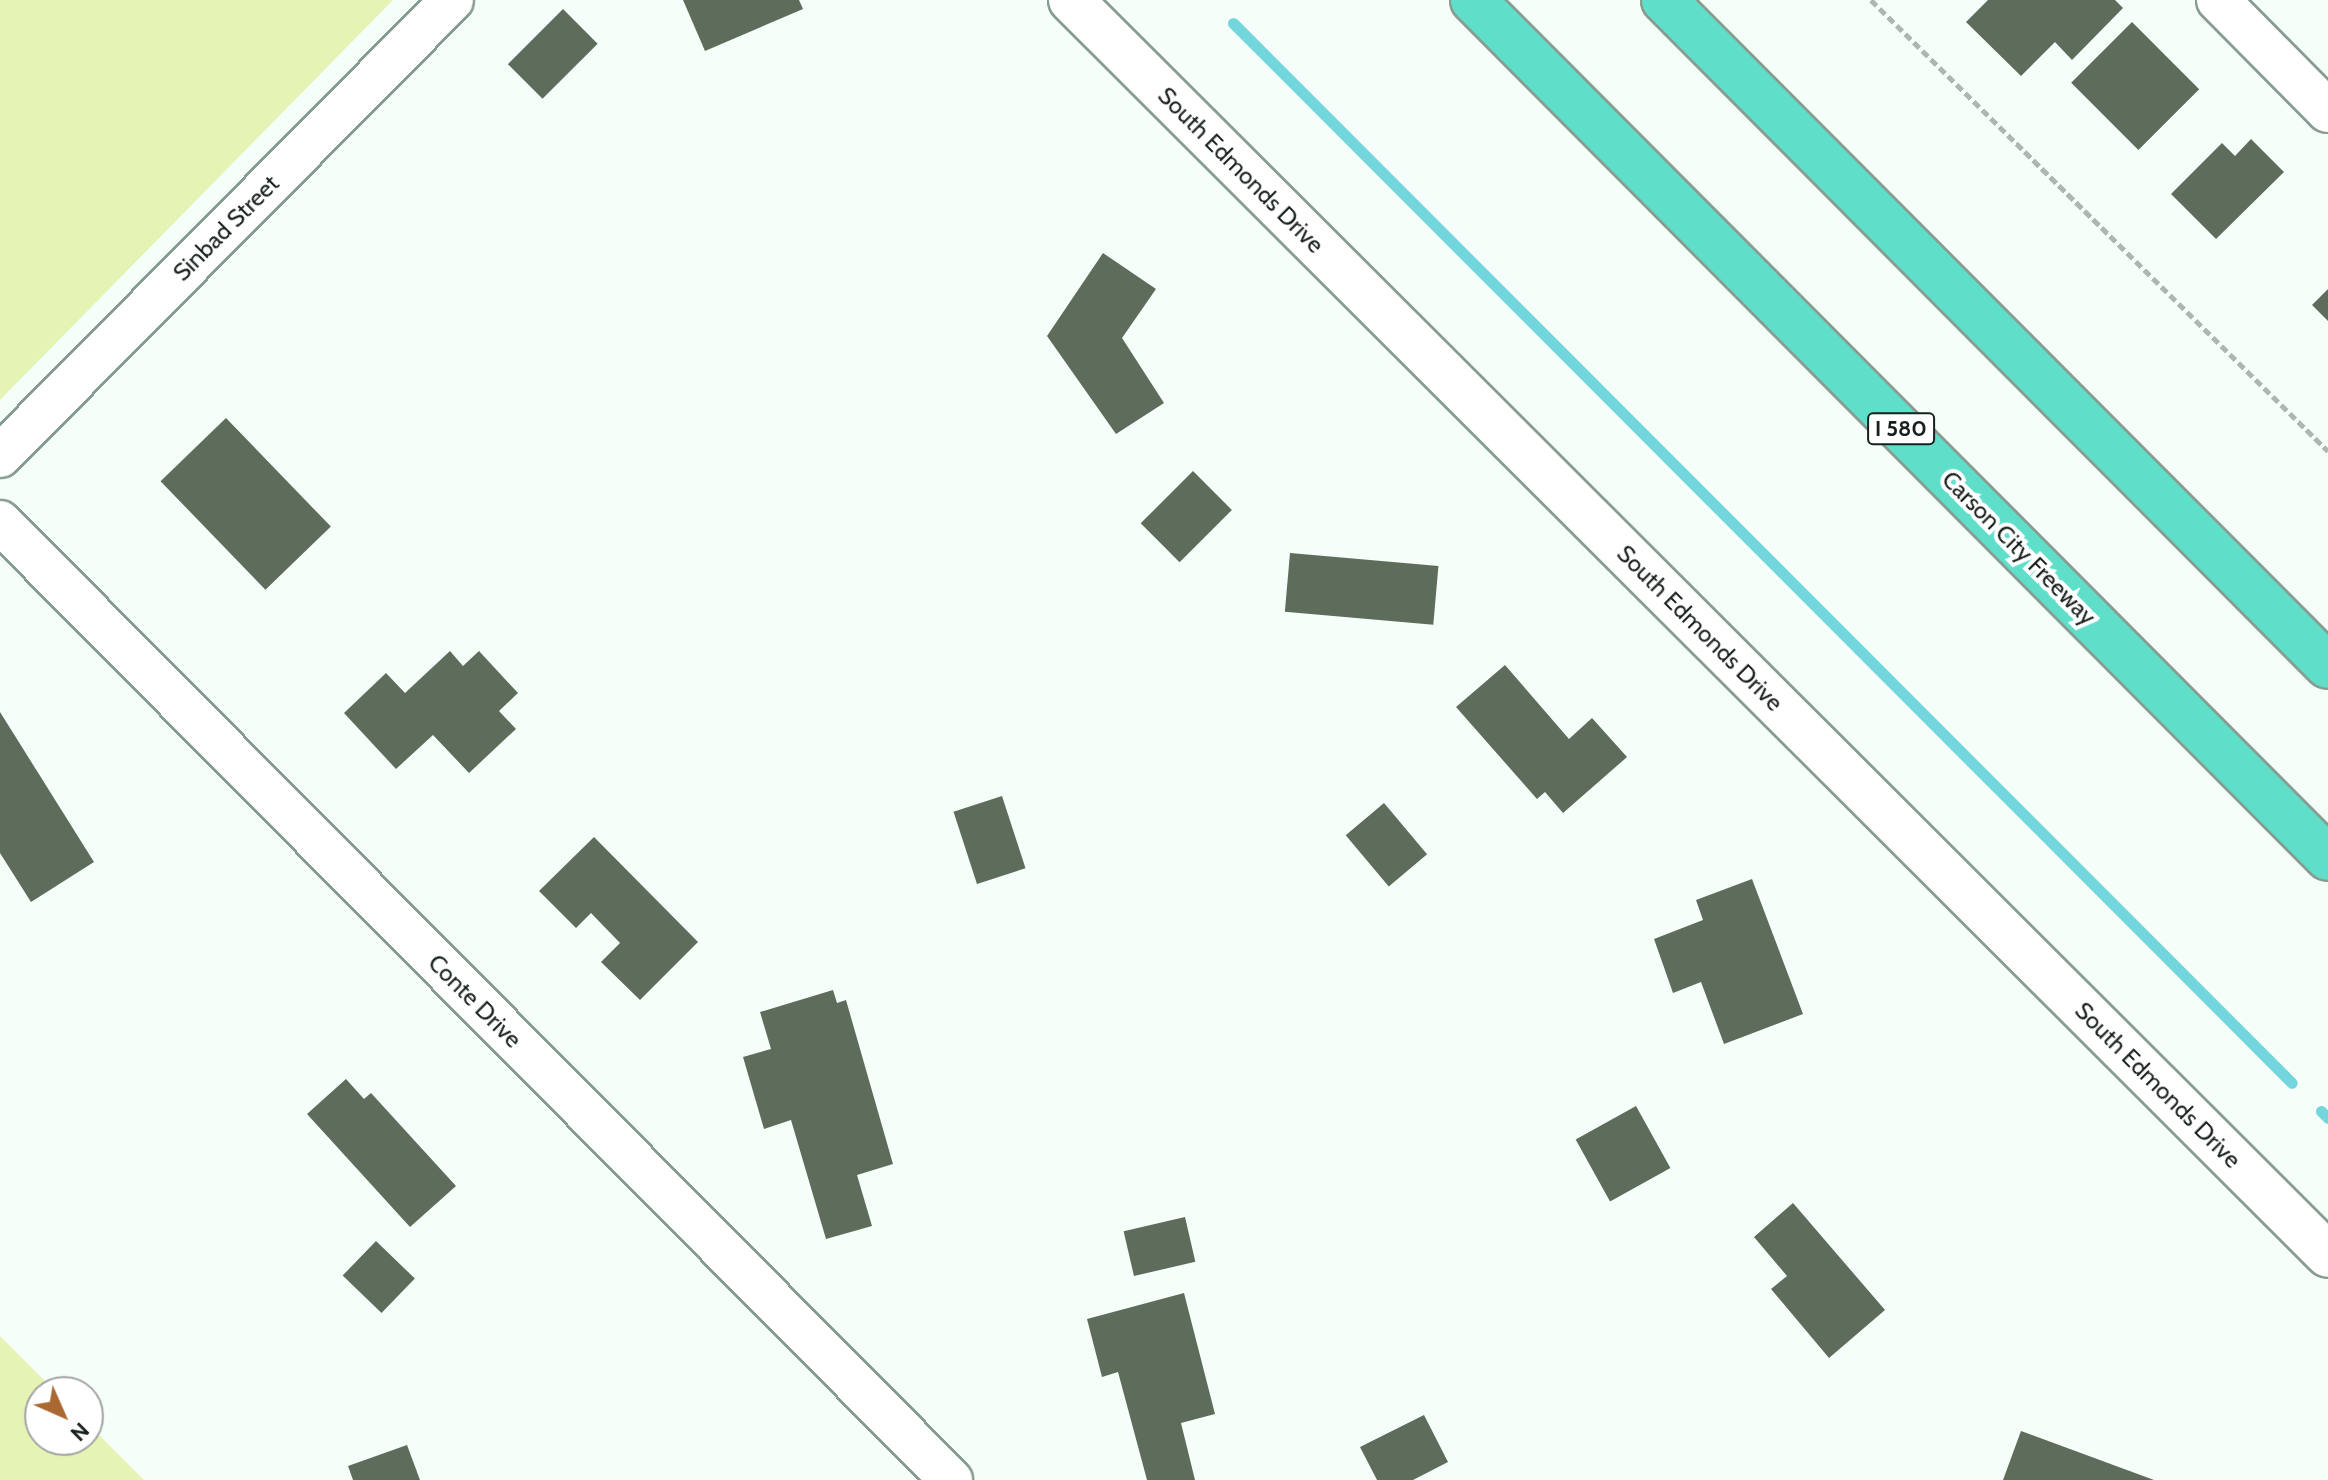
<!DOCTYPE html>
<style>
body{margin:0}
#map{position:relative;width:2328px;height:1480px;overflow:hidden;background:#f5fef8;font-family:Cabin,sans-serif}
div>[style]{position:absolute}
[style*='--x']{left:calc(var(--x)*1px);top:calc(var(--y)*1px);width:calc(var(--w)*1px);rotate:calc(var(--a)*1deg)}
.green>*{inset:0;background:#e5f4b5}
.stream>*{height:11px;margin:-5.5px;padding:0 5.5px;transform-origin:5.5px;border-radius:5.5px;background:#72d6dc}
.building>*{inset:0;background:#5e6c5b;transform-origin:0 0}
.path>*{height:5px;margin-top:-2.5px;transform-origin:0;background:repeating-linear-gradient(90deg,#adb6b0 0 8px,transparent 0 12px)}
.roads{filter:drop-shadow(2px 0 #889d91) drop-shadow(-2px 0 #889d91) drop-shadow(0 2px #889d91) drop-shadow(0 -2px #889d91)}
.minor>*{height:42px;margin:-21px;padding:0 21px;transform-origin:21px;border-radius:21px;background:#fff}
.tertiary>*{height:44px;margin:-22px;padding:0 22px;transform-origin:22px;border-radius:22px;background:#fff}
.motorway>*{height:44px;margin:-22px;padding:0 22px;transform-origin:22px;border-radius:22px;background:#5fdfc9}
span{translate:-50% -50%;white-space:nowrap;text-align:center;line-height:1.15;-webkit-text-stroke:8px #fff;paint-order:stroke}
.shield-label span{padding:2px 6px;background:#fff;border:2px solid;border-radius:6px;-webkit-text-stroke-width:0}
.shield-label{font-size:22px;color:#18201c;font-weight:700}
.street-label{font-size:24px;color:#18201c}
.north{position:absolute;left:24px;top:1376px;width:80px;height:80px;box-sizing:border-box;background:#fff;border:2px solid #a3a6a4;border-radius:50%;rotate:135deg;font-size:22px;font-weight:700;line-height:32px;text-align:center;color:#18201c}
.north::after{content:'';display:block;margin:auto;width:28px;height:36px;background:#aa6833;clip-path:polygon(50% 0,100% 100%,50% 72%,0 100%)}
</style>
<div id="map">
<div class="green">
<i style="clip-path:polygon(0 0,393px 0,0 400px)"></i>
<i style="clip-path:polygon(0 1336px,56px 1392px,40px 1392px,40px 1440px,88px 1440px,88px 1424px,144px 1480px,0 1480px)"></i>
</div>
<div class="stream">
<i style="--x:1233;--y:23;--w:1498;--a:45.03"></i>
<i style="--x:2321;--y:1111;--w:10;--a:45"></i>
</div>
<div class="building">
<i style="clip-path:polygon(683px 0,799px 0,803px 9px,705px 51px)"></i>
<i style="clip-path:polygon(1988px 0,2115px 0,2123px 8px,2072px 60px,2055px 42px,2021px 76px,1966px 22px)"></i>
<i style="left:563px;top:9px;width:49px;height:78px;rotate:45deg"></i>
<i style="left:2132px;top:22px;width:95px;height:86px;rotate:45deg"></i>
<i style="clip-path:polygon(2251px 139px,2284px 172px,2216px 239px,2171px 194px,2222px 143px,2235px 156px)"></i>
<i style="clip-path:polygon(1103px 253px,1156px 289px,1122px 338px,1164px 403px,1116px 434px,1047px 336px)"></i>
<i style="clip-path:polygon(2328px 289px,2328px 321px,2312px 305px)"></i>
<i style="left:226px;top:418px;width:151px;height:91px;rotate:46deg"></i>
<i style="left:1193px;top:471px;width:55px;height:74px;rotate:45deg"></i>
<i style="left:1290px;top:553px;width:149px;height:59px;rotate:5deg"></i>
<i style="clip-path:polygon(450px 651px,463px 666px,479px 651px,518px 693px,499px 711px,516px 729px,469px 773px,433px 735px,396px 769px,344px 713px,386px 673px,405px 693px)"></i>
<i style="clip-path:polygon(1505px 665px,1569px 739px,1592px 718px,1627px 757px,1563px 813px,1545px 792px,1537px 799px,1456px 707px)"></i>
<i style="clip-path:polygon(0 712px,94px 862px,31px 902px,0 853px)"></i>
<i style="left:1002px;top:796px;width:76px;height:51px;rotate:72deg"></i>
<i style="left:1384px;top:803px;width:67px;height:50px;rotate:50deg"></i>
<i style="clip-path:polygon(594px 837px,698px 942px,640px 1000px,601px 962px,620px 943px,591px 913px,576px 928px,539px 891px)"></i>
<i style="clip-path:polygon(1752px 879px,1803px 1014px,1724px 1044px,1701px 982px,1673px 993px,1654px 939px,1703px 920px,1696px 900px)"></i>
<i style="clip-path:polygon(833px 990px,837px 1003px,846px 1000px,893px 1164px,857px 1175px,872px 1226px,826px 1239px,791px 1120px,764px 1129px,743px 1057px,771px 1049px,760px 1012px)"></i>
<i style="clip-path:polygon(346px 1079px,364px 1099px,371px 1093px,456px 1186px,410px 1227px,307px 1114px)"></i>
<i style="left:1636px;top:1106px;width:71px;height:69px;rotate:61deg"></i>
<i style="clip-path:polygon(1793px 1203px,1885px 1310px,1829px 1358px,1771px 1289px,1787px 1276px,1754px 1237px)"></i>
<i style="left:1185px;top:1217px;width:46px;height:63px;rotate:77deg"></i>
<i style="left:376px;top:1241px;width:54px;height:48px;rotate:44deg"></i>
<i style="clip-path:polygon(1184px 1293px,1215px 1414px,1181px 1423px,1195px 1480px,1147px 1480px,1118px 1372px,1102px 1377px,1087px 1319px)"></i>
<i style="clip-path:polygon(1424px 1415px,1448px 1462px,1413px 1480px,1377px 1480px,1360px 1447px)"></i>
<i style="clip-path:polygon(2021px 1431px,2154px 1480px,2003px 1480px)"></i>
<i style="clip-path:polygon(407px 1445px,420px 1480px,353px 1480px,348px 1466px)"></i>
</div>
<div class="path">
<i style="--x:1871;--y:0;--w:642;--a:44.62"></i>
</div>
<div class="roads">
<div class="minor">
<i style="--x:2218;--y:0;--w:156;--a:45.3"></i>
<i style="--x:0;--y:456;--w:642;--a:-45.25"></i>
<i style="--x:0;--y:522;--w:1350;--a:45.21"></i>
</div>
<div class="tertiary">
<i style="--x:1071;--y:0;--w:1776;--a:44.95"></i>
</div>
<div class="motorway">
<i style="--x:1473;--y:0;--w:1211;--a:45.1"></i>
<i style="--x:1664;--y:0;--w:940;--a:45.09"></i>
</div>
</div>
<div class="shield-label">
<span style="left:1901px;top:429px">I 580</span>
</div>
<div class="street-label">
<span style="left:1241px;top:170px;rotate:45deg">South Edmonds Drive</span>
<span style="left:226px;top:228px;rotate:-45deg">Sinbad Street</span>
<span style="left:2019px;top:548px;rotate:45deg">Carson City Freeway</span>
<span style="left:1700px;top:628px;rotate:45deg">South Edmonds Drive</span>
<span style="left:475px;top:1001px;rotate:45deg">Conte Drive</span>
<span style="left:2158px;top:1085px;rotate:45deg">South Edmonds Drive</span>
</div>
<div class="north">N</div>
</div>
